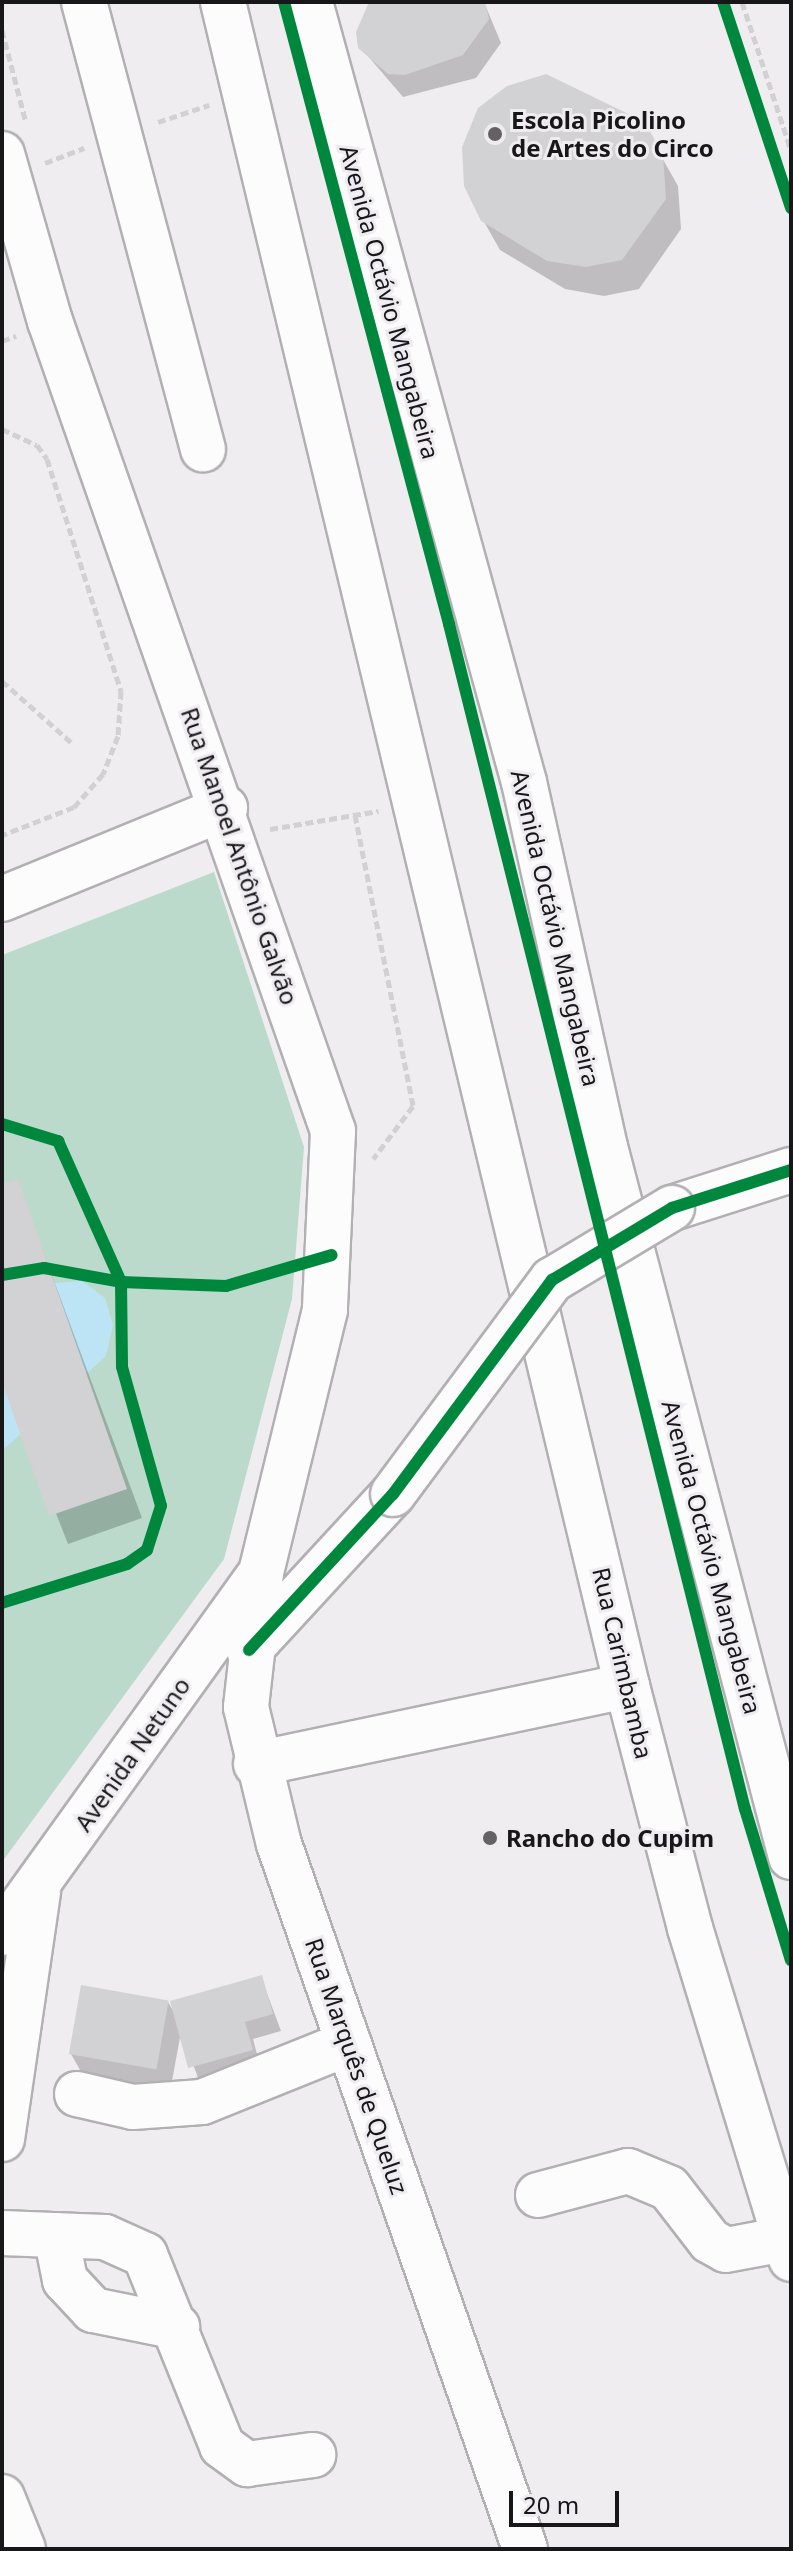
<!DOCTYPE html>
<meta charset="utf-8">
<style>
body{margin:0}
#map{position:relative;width:793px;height:2551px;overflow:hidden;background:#efedf0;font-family:"Noto Sans",sans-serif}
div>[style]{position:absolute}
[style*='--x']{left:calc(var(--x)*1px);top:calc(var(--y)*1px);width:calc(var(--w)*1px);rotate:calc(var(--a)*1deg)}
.green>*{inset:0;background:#bbdacb}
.water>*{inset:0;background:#bce4f4}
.shadow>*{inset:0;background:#0003}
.building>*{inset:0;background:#d2d2d4;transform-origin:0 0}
.path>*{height:5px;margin-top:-2.5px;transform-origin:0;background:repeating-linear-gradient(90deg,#d1d1d1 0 8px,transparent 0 12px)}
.roads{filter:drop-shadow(2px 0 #b2b0b2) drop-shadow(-2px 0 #b2b0b2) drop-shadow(0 2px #b2b0b2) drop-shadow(0 -2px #b2b0b2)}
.minor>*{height:44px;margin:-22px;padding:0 22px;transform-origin:22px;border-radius:22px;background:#fdfcfd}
.major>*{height:44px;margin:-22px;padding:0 22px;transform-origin:22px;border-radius:22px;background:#fdfcfd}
.bridges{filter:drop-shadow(2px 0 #b2b0b2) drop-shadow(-2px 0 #b2b0b2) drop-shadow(0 2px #b2b0b2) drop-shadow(0 -2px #b2b0b2)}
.minor-bridge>*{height:44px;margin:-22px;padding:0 22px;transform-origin:22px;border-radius:22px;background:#fdfcfd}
.cycleway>*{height:12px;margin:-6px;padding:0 6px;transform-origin:6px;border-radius:6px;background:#00873e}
.dots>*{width:22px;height:22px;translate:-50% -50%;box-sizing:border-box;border:4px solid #efecf1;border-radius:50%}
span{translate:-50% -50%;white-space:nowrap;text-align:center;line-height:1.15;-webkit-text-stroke:6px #efecf1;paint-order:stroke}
.poi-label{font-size:24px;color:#171618;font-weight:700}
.left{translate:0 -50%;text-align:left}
.street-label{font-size:24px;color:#171618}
.frame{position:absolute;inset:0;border:4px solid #171618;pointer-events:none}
.scale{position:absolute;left:509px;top:2491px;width:110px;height:36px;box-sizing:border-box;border:4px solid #171618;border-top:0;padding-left:10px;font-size:24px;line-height:28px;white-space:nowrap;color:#171618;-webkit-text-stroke:6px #efecf1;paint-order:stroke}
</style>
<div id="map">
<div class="green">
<i style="clip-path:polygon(214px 872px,304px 1147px,292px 1299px,224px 1559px,2px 1862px,2px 955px)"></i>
</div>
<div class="water">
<i style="clip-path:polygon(82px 1281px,105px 1298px,113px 1325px,106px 1356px,2px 1451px,2px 1307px,54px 1283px)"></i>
</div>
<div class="shadow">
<i style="clip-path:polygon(372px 2px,484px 2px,501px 43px,476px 78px,403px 97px,361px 48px)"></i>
<i style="clip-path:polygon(643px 124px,678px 186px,681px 229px,639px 289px,604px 296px,565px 289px,500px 250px,483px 220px)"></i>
<i style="clip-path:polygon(17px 1181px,142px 1518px,68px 1544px,2px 1376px,2px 1186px)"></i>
<i style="clip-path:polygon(261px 1977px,281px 2031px,253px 2039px,260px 2066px,200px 2083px,181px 2032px,170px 2092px,84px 2077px,71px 2054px,168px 2002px,174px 2012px)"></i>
</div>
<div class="building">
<i style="clip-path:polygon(369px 2px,485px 2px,489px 19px,463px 55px,405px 75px,388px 74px,358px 48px,356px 32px)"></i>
<i style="clip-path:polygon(546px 74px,645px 122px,663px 155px,666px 199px,622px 260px,586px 267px,547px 261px,481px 221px,464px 186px,462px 147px,478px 108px,507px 86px)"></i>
<i style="clip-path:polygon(18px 1179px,127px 1489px,49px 1516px,2px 1382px,2px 1184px)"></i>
<i style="clip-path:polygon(262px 1975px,273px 2014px,245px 2022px,253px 2050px,188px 2068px,170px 2001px)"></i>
<i style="left:81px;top:1985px;width:89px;height:70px;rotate:10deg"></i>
</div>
<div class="path">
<i style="--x:742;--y:2;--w:156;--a:71.7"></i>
<i style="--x:2;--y:30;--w:96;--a:75.5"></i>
<i style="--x:158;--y:122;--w:54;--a:-18.4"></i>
<i style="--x:45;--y:163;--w:42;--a:-21"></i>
<i style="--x:2;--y:341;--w:15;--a:-20"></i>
<i style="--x:2;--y:429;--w:38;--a:25"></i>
<i style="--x:37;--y:445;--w:17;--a:54"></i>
<i style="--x:47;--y:459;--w:244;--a:72.3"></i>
<i style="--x:121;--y:691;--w:45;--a:93.8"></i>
<i style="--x:118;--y:736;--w:41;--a:111.5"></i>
<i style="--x:103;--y:774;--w:44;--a:131.3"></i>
<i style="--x:74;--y:807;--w:77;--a:158.7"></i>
<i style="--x:2;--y:681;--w:94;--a:41.5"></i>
<i style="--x:355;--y:815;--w:297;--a:78.7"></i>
<i style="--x:413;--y:1106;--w:66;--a:127"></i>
<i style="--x:270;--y:829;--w:110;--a:-9.4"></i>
</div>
<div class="roads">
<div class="minor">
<i style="--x:84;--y:2;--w:463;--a:75.1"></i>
<i style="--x:2;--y:154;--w:174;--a:74"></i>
<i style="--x:50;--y:321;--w:858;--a:70.74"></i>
<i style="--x:333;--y:1131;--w:179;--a:92.6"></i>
<i style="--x:325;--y:1310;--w:271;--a:103.7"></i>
<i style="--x:261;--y:1573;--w:135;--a:96.4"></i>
<i style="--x:246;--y:1707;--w:141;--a:76.5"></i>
<i style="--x:279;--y:1844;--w:747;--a:70.76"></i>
<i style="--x:2;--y:899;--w:241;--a:-22.2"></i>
<i style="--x:672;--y:1208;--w:125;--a:-17.7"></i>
<i style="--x:249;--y:1650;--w:212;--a:-47.3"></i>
<i style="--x:256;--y:1764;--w:379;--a:-11.9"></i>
<i style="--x:2;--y:1933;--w:437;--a:-54.3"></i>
<i style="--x:77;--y:2094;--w:57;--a:13.1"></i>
<i style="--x:133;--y:2107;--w:69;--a:-4.1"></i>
<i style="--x:202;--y:2102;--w:158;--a:-21.9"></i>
<i style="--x:2;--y:2139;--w:250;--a:-81.7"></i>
<i style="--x:538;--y:2195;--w:93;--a:-14.9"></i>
<i style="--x:628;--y:2171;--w:44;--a:22.5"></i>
<i style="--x:669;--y:2188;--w:67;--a:52.3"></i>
<i style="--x:710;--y:2241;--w:18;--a:29"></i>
<i style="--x:726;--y:2250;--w:59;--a:-10.7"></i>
<i style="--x:2;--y:2233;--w:103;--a:2.2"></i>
<i style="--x:105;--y:2237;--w:44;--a:24.2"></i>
<i style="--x:145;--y:2255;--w:206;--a:68"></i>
<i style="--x:222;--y:2446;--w:31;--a:36"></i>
<i style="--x:247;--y:2464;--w:67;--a:-7.8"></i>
<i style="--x:56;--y:2235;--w:46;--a:78.7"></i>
<i style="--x:65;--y:2280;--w:41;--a:47"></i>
<i style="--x:93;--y:2310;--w:86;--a:11.4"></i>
<i style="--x:2;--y:2497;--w:56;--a:68"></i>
</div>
<div class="major">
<i style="--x:223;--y:2;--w:1732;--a:76.51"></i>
<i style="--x:627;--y:1686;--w:250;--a:75.4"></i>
<i style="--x:690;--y:1928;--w:346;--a:73"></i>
<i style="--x:310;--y:2;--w:809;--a:74.66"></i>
<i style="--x:524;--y:782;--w:374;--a:77.5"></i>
<i style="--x:605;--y:1147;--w:734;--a:75.32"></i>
</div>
</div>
<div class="bridges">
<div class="minor-bridge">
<i style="--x:393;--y:1494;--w:267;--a:-53.4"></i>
<i style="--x:552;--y:1280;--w:140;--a:-31"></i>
</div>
</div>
<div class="cycleway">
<i style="--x:284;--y:2;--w:644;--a:75.14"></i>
<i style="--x:449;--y:624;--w:1221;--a:75.98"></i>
<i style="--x:745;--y:1809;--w:158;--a:73.1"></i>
<i style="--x:723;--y:2;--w:217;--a:71.7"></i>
<i style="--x:2;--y:1124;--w:59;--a:16.9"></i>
<i style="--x:58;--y:1141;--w:154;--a:65.9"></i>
<i style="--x:121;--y:1282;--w:85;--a:89.3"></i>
<i style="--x:122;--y:1367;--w:144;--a:74.3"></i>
<i style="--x:161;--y:1506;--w:46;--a:107.7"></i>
<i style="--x:147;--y:1550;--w:24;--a:145"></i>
<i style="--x:127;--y:1564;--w:131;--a:162.7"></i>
<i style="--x:2;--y:1275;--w:43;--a:-9.5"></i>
<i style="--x:44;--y:1268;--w:78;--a:10.3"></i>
<i style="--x:121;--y:1282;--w:105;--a:2.2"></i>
<i style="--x:226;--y:1286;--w:110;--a:-16.3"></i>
<i style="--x:249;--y:1650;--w:212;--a:-47.3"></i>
<i style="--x:393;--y:1494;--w:267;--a:-53.4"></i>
<i style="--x:552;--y:1280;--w:140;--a:-31"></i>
<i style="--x:672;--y:1208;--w:125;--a:-17.7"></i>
</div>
<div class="dots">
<i style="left:495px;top:134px;background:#636164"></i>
<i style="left:490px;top:1838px;background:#636164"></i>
</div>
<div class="poi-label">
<span class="left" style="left:511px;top:134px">Escola Picolino<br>de Artes do Circo</span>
<span class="left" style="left:506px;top:1838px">Rancho do Cupim</span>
</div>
<div class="street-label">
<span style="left:390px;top:302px;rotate:75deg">Avenida Octávio Mangabeira</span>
<span style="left:240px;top:856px;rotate:71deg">Rua Manoel Antônio Galvão</span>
<span style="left:556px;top:928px;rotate:77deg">Avenida Octávio Mangabeira</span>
<span style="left:712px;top:1557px;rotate:75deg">Avenida Octávio Mangabeira</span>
<span style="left:623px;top:1663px;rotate:77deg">Rua Carimbamba</span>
<span style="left:132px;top:1754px;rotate:-55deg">Avenida Netuno</span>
<span style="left:357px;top:2066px;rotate:71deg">Rua Marquês de Queluz</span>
</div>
<div class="frame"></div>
<div class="scale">20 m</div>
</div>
